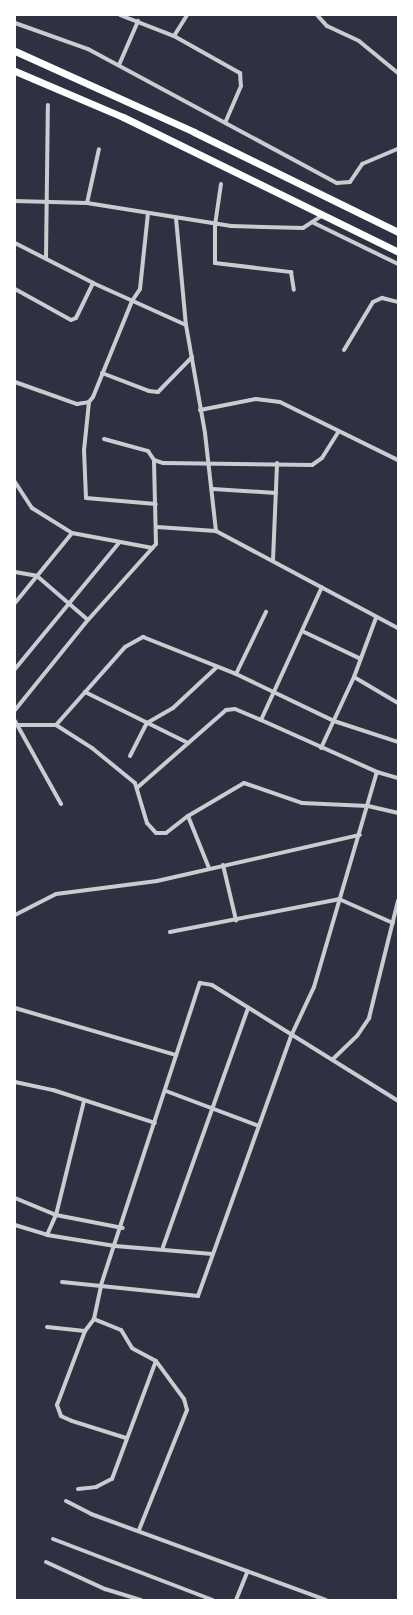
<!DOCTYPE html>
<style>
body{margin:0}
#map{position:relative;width:413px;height:1615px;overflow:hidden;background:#2d3142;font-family:"Space Grotesk",sans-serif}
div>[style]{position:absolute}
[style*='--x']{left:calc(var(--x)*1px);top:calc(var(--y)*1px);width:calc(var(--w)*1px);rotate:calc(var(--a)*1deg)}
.minor>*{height:4px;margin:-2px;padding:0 2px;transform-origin:2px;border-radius:2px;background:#caccd0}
.motorway>*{height:7px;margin:-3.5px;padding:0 3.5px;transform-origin:3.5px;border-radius:3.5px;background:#fff}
span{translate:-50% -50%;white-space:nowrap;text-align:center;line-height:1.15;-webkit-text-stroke:4px #fff;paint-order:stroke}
.frame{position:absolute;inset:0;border:16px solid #fff;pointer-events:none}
</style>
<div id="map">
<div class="minor">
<i style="--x:120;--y:15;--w:58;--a:21.3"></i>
<i style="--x:174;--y:36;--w:76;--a:29.3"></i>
<i style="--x:240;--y:73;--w:13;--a:86"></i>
<i style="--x:241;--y:86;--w:40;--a:113.4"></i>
<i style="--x:317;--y:15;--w:15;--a:48"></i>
<i style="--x:327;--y:26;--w:35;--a:25"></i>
<i style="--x:359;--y:41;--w:50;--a:39.4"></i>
<i style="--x:15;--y:23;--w:77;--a:19.6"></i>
<i style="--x:88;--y:49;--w:283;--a:28.3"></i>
<i style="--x:337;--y:183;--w:13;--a:-4"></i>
<i style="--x:350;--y:182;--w:22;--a:-56"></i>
<i style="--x:362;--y:164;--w:39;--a:-23"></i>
<i style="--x:174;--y:36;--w:25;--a:-58"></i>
<i style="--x:119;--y:65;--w:48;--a:-66.6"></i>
<i style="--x:221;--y:184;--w:41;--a:98.3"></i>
<i style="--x:215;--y:225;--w:38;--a:90"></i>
<i style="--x:215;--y:263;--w:77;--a:6.8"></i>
<i style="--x:291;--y:272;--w:18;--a:81"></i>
<i style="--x:15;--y:201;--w:72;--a:1.6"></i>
<i style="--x:87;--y:203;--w:146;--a:9.1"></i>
<i style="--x:231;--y:226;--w:72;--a:1.6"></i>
<i style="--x:303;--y:228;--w:24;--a:-33"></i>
<i style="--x:87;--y:203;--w:55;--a:-77.5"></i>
<i style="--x:176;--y:218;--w:107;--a:84.7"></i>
<i style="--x:186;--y:325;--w:110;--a:80"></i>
<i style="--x:205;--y:433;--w:99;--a:83.6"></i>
<i style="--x:216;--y:531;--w:206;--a:28.1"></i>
<i style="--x:314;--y:223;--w:93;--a:26"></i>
<i style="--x:15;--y:243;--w:88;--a:27.1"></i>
<i style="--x:93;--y:283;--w:102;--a:24.3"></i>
<i style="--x:46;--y:258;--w:153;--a:-89.3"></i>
<i style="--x:15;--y:289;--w:64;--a:29"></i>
<i style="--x:71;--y:320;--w:5;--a:-22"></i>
<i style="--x:76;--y:318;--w:39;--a:-64"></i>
<i style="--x:344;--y:350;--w:56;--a:-58.9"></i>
<i style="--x:373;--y:302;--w:10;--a:-24"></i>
<i style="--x:382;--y:298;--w:16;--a:14"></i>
<i style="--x:102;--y:373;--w:50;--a:21"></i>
<i style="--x:149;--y:391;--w:9;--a:6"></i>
<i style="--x:158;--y:392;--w:49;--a:-45.8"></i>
<i style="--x:15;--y:382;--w:66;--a:19.5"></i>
<i style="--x:77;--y:404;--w:12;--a:-9"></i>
<i style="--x:89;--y:402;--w:6;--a:-51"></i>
<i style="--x:93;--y:397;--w:104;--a:-67.9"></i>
<i style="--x:132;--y:301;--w:14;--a:-56"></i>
<i style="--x:140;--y:289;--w:76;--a:-84"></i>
<i style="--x:89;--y:402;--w:48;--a:95.9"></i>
<i style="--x:84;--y:450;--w:48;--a:87.6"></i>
<i style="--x:86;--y:498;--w:70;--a:4.9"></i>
<i style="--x:200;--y:410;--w:57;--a:-11.1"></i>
<i style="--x:256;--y:399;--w:24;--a:7"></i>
<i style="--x:280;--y:402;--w:131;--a:26.2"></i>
<i style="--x:104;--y:439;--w:46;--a:15.3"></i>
<i style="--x:148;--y:451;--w:11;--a:56"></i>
<i style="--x:154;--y:460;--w:9;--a:18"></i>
<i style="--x:163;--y:463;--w:149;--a:0.8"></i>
<i style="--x:312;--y:465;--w:12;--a:-35"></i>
<i style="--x:322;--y:458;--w:31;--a:-58"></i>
<i style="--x:15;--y:482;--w:31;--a:57"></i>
<i style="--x:32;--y:508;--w:47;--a:32"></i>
<i style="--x:72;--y:533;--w:82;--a:10.5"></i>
<i style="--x:213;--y:489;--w:63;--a:3.6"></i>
<i style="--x:157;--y:527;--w:59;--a:3.9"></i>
<i style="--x:273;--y:560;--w:97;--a:-87.6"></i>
<i style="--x:15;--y:572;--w:22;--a:10"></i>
<i style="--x:37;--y:576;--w:67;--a:40.8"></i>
<i style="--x:15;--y:603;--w:90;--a:-50.8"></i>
<i style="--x:302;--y:631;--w:65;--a:25.4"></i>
<i style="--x:15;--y:669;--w:163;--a:-50.5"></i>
<i style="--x:236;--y:674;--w:69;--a:-64.2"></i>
<i style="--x:354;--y:677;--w:51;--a:30.6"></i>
<i style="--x:85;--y:692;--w:115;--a:26.3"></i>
<i style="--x:15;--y:710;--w:116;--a:-51"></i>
<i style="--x:88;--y:620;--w:102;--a:-48.2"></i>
<i style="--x:156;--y:544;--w:84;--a:-91.4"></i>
<i style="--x:261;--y:720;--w:127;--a:24.1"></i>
<i style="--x:377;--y:772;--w:22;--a:16"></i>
<i style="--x:15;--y:721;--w:95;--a:61"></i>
<i style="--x:15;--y:725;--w:41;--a:0"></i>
<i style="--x:56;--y:725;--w:43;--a:32.6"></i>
<i style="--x:92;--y:748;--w:55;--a:39.1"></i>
<i style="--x:135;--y:783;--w:42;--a:73.3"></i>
<i style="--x:147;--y:823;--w:13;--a:48"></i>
<i style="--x:156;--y:833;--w:10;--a:0"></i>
<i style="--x:166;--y:833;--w:28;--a:-38"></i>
<i style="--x:188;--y:816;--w:56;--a:68"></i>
<i style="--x:56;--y:725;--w:104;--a:-48.5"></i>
<i style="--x:125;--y:647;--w:21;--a:-29"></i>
<i style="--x:143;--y:637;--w:100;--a:21.7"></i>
<i style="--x:236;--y:674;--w:109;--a:25.6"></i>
<i style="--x:334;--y:721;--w:67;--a:18.2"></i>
<i style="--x:321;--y:748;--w:78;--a:-65.1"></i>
<i style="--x:354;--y:677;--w:63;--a:-69.6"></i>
<i style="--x:130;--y:756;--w:37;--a:-63"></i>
<i style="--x:147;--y:723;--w:30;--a:-30"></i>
<i style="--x:173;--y:708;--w:60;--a:-43"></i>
<i style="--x:138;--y:787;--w:117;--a:-41.2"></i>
<i style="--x:226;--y:710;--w:9;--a:-6"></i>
<i style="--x:235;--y:709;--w:28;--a:23"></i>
<i style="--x:261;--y:720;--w:146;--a:-65.4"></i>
<i style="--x:188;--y:816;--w:65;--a:-30.5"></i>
<i style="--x:244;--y:783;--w:61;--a:19"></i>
<i style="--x:302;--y:803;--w:66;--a:2.6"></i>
<i style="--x:368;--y:806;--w:31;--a:13"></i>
<i style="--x:223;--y:865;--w:57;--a:76.7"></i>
<i style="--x:15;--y:915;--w:46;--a:-27.1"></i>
<i style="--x:56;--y:894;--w:102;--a:-7.3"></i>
<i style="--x:157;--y:881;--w:208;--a:-12.8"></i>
<i style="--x:170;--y:932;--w:172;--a:-11"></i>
<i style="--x:339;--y:899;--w:59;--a:24"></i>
<i style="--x:15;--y:1008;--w:168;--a:16.3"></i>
<i style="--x:333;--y:1059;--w:33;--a:-44"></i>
<i style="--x:357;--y:1036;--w:22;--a:-56"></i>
<i style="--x:369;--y:1018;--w:121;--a:-76.1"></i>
<i style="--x:15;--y:1082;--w:39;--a:12"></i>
<i style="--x:53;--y:1090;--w:107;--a:17.9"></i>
<i style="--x:166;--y:1091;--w:99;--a:20.6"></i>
<i style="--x:15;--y:1198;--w:44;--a:22.5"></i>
<i style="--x:56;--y:1215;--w:68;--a:11"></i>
<i style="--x:15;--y:1225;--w:34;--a:17"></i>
<i style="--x:47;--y:1235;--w:69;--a:9.2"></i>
<i style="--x:115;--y:1246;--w:98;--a:4.7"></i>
<i style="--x:47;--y:1235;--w:22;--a:-66"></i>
<i style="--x:56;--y:1215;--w:117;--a:-76.2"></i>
<i style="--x:163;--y:1247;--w:254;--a:-70.4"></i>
<i style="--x:62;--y:1282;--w:137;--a:5.9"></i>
<i style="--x:198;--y:1296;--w:278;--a:-70.3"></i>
<i style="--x:292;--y:1034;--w:52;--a:-64.9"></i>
<i style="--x:314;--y:987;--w:224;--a:-73.7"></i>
<i style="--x:47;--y:1327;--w:38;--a:6"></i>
<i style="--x:126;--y:1438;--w:57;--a:-162.5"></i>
<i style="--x:72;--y:1421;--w:12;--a:-156"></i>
<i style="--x:61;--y:1416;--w:12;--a:-110"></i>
<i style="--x:57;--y:1405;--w:79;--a:-69.3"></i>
<i style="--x:85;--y:1331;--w:15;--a:-53"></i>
<i style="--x:94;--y:1319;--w:35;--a:-78"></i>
<i style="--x:101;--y:1285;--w:318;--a:-71.9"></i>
<i style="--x:200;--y:983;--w:12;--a:9"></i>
<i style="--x:212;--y:985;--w:219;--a:31.9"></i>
<i style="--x:78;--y:1489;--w:18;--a:-6"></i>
<i style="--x:96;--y:1487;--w:18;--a:-27"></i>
<i style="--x:112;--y:1479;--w:126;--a:-69.6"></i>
<i style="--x:156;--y:1361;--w:27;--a:-152"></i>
<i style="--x:132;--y:1348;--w:21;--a:-121"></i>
<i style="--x:121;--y:1330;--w:29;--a:-158"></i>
<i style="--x:66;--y:1501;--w:28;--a:27"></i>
<i style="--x:91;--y:1514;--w:250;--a:20.1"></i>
<i style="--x:139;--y:1530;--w:129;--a:-68.2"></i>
<i style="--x:187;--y:1410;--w:11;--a:-105"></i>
<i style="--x:184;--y:1399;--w:47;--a:-126.4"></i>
<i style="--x:53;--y:1539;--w:171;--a:20.9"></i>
<i style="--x:46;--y:1562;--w:65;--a:24.6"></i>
<i style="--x:105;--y:1589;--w:38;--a:17"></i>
<i style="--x:236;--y:1600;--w:31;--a:-68"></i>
</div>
<div class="motorway">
<i style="--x:15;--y:51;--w:196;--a:24.3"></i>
<i style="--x:194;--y:132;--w:227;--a:26.1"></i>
<i style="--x:15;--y:71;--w:117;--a:23.1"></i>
<i style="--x:123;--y:117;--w:306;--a:26.1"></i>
</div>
<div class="frame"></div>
</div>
